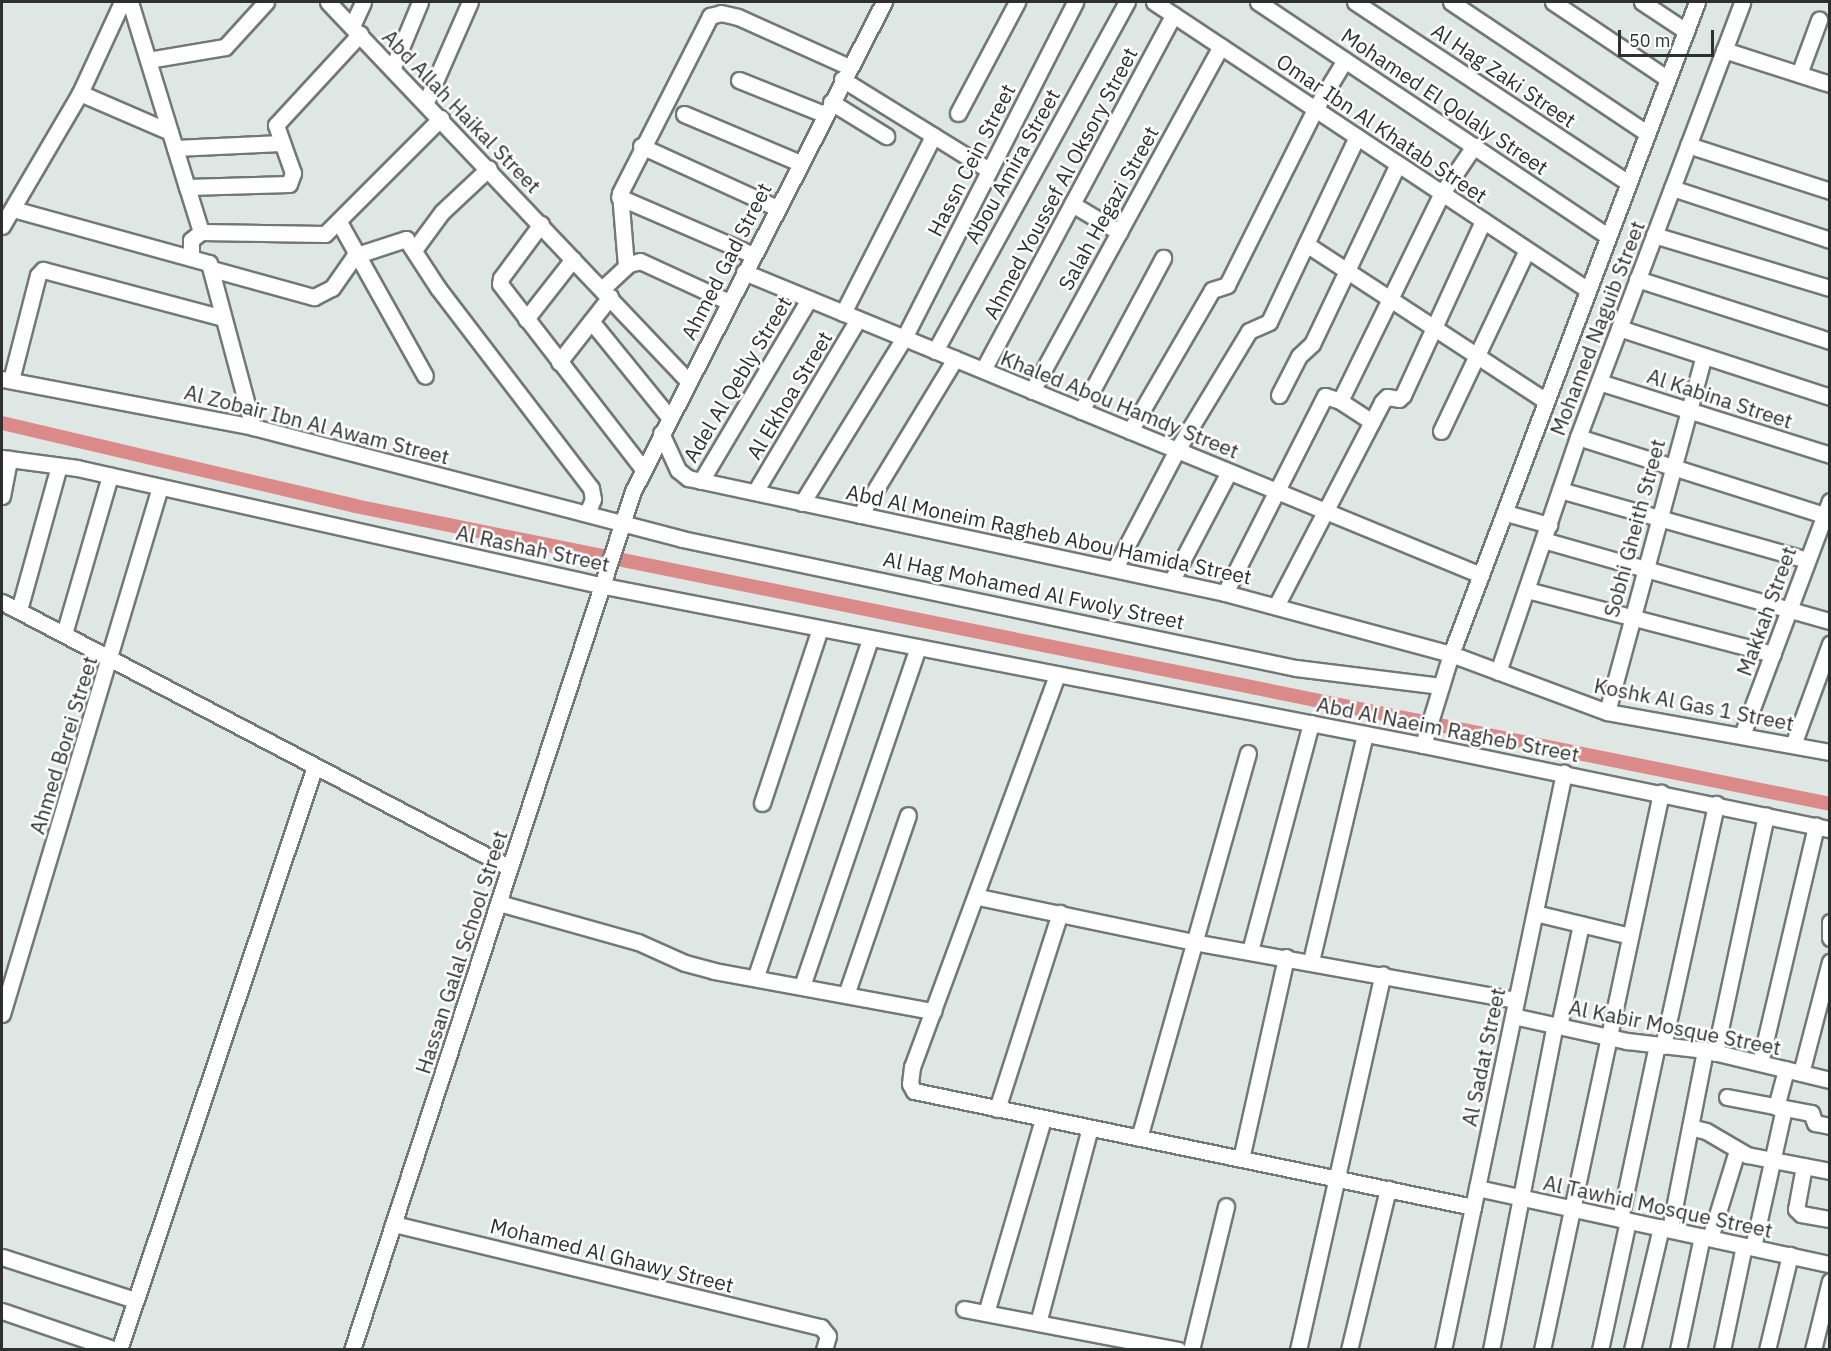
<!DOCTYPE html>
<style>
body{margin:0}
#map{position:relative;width:1831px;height:1351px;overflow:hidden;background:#dfe7e4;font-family:"IBM Plex Sans",sans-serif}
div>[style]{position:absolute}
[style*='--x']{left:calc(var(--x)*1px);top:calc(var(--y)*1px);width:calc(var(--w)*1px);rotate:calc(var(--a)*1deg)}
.canal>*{height:14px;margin:-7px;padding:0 7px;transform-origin:7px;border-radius:7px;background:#da8a88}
.roads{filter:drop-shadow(2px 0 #717976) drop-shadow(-2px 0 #717976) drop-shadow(0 2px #717976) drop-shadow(0 -2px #717976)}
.street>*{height:15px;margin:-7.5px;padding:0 7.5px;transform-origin:7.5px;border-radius:7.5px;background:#fff}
span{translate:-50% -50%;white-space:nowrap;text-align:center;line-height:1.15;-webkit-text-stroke:5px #fff;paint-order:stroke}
.street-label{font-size:21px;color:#2d302f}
.frame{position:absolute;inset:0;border:3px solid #2d302f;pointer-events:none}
.scale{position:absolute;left:1618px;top:30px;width:96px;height:27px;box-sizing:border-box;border:3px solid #2d302f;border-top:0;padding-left:8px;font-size:18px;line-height:21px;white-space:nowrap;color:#2d302f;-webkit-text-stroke:4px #fff;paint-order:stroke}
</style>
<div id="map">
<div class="canal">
<i style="--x:2;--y:423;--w:363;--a:13.2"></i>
<i style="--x:355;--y:506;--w:1505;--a:11.42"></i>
</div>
<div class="roads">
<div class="street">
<i style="--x:130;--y:2;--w:194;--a:72.9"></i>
<i style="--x:187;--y:187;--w:102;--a:-1.7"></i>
<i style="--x:289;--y:184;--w:12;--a:-70"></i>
<i style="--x:293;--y:173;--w:51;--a:-109.5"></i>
<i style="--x:276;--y:125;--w:124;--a:-47.3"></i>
<i style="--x:328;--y:2;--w:524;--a:46.47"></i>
<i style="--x:1154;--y:2;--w:521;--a:33.57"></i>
<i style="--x:1258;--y:2;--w:421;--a:33.8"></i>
<i style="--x:1355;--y:2;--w:328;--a:33.5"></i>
<i style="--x:1451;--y:2;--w:236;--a:33.8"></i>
<i style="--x:1553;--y:2;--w:138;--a:33.8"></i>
<i style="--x:1642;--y:2;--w:53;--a:33.4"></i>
<i style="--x:352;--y:26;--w:26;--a:-65"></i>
<i style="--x:1724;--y:50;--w:111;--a:17.8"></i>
<i style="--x:148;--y:60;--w:78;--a:-9.6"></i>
<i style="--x:225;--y:47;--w:61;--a:-47.7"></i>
<i style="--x:393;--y:67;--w:70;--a:-67.4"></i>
<i style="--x:1799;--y:74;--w:58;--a:-69.7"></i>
<i style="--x:842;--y:79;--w:173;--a:31.8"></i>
<i style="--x:739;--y:80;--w:92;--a:21.8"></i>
<i style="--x:80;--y:93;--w:98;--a:23.4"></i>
<i style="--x:426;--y:102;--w:109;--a:-66.3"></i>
<i style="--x:831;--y:102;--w:65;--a:31.7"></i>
<i style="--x:958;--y:113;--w:126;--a:-62"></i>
<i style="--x:684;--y:114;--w:126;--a:22.9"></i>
<i style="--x:1688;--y:145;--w:149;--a:17.9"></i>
<i style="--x:641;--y:146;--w:149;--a:24.5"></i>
<i style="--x:175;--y:148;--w:106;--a:-2.7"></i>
<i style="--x:187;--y:187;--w:47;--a:72.7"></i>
<i style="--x:1672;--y:188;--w:166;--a:18.2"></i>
<i style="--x:619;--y:197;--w:146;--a:23.4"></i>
<i style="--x:1072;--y:204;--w:55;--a:30.8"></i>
<i style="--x:13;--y:209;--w:203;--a:15.4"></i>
<i style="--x:209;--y:263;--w:170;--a:75"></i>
<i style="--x:339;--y:222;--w:176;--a:60.8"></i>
<i style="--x:541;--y:224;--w:67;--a:126.5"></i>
<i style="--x:501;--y:278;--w:6;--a:99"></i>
<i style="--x:500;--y:284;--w:234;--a:52.3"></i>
<i style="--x:2;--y:226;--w:154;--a:-59.6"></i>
<i style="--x:80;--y:93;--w:100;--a:-65.2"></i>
<i style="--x:1654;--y:235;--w:184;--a:16.8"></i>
<i style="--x:1306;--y:244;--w:287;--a:33.2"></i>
<i style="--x:414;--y:250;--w:47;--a:-53.6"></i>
<i style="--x:442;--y:212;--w:64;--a:-43.1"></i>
<i style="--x:191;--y:256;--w:16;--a:-90"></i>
<i style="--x:191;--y:240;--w:13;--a:-39"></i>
<i style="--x:201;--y:232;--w:124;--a:0.9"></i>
<i style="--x:325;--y:234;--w:164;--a:-45"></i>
<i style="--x:626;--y:266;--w:73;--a:-94.7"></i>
<i style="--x:620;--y:193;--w:199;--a:-63"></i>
<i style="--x:710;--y:16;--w:11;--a:-15"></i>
<i style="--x:721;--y:13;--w:17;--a:13"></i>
<i style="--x:738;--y:17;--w:122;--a:24.2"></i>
<i style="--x:212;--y:269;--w:106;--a:15.4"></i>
<i style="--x:314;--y:297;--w:20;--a:-27"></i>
<i style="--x:332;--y:288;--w:39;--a:-55"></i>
<i style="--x:354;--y:256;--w:55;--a:-18.1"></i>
<i style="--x:406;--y:239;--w:59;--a:56.9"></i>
<i style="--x:438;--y:288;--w:252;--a:52.6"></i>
<i style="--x:591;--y:488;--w:11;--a:80"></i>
<i style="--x:593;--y:499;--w:15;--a:113"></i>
<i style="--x:744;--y:272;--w:797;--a:22.35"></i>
<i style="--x:1637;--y:279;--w:203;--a:17.8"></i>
<i style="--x:602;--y:289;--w:37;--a:-43"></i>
<i style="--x:629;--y:264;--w:11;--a:-15"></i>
<i style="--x:640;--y:261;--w:98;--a:24.7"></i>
<i style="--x:843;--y:313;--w:199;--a:-63"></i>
<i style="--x:526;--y:319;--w:76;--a:-51.9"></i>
<i style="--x:591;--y:321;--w:124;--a:50.9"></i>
<i style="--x:1619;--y:328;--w:222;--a:18.1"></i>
<i style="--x:935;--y:351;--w:398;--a:-61.2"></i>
<i style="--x:559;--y:362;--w:83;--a:-51.9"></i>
<i style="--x:983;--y:370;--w:403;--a:-61.8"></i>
<i style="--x:2;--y:379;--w:256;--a:10.8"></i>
<i style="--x:253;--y:427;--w:443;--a:14.6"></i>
<i style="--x:682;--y:539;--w:627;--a:11.87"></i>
<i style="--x:1296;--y:668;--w:146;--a:7.1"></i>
<i style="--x:11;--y:380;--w:108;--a:-75.6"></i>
<i style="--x:38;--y:275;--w:7;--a:-45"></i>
<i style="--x:43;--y:270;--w:186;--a:14.9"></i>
<i style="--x:1599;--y:382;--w:242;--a:17.5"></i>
<i style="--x:1032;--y:391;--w:393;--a:-61.3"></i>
<i style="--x:1279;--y:395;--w:44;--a:-62.9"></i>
<i style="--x:1299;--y:356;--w:18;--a:-43"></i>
<i style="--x:1312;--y:344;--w:199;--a:-64.5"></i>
<i style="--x:1340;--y:401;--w:38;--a:33"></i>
<i style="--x:1081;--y:411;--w:174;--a:-61.8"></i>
<i style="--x:1130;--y:431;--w:163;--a:-59.8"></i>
<i style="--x:1212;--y:290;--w:16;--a:-18"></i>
<i style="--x:1227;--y:285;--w:197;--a:-63.4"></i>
<i style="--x:1315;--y:109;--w:57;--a:-58.5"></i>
<i style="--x:1441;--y:431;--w:200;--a:-64.6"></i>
<i style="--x:661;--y:433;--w:41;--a:65.3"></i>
<i style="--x:678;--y:470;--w:13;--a:39"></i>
<i style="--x:688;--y:478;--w:549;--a:12.09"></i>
<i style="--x:1225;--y:593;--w:234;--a:15.1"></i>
<i style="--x:1451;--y:654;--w:166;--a:20.4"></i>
<i style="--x:1607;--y:712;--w:227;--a:10.2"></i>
<i style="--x:1578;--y:437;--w:258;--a:17.6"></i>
<i style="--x:2;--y:458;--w:76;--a:7.6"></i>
<i style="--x:77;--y:468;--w:540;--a:12.62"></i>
<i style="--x:604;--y:586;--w:834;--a:10.99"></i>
<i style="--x:1423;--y:745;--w:416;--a:11.7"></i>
<i style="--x:701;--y:481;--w:212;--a:-59.3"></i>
<i style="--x:1560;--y:490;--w:257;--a:15.8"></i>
<i style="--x:755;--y:492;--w:201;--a:-59.2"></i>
<i style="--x:2;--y:496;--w:38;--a:-79"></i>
<i style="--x:802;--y:503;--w:194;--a:-58.3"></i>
<i style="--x:904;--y:338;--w:377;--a:-63"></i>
<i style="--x:1506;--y:513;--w:45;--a:15.6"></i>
<i style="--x:860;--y:515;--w:183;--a:-58.7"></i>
<i style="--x:1543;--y:540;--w:298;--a:15.8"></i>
<i style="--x:1115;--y:568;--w:133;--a:-62.3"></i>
<i style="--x:1177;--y:450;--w:139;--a:-58.8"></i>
<i style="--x:1249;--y:331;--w:22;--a:-24"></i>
<i style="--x:1269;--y:322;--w:205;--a:-64.6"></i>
<i style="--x:1172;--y:580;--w:122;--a:-62.2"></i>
<i style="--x:1527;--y:590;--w:254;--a:14.6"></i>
<i style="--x:1225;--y:593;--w:221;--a:-63.1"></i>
<i style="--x:1325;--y:396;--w:16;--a:18"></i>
<i style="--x:1340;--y:401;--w:232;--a:-63.9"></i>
<i style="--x:1442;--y:193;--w:57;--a:-55.8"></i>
<i style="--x:2;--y:602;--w:573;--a:27.64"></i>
<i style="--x:1276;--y:606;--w:230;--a:-62.5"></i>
<i style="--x:1382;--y:402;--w:7;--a:-45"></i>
<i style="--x:1387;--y:397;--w:12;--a:9"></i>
<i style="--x:1399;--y:399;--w:6;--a:-45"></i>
<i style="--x:1403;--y:395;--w:192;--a:-65.3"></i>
<i style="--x:19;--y:610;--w:149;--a:-74.5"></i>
<i style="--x:64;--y:634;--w:165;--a:-73.8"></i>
<i style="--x:1498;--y:672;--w:248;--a:-71.2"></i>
<i style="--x:1578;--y:437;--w:465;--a:-69.3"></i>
<i style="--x:1057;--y:675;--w:418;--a:110.3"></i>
<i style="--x:912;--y:1067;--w:17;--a:97"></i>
<i style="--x:910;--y:1084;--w:8;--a:60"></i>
<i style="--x:914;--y:1091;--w:571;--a:11.72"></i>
<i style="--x:1607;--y:712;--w:369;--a:-74.8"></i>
<i style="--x:1742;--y:735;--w:250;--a:-69.4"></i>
<i style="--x:1423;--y:745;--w:95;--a:-72.9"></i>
<i style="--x:1451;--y:654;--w:697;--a:-69.33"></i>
<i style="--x:1793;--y:745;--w:108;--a:-69.9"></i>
<i style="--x:762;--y:803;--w:183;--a:-71.6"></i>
<i style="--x:978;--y:897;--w:220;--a:11.8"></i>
<i style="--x:1193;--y:942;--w:328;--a:10.2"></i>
<i style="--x:499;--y:903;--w:144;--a:15.7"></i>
<i style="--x:638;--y:942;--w:51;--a:24.1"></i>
<i style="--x:685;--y:963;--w:30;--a:15"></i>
<i style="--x:714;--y:971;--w:223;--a:10.4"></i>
<i style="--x:1535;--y:913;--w:98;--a:13.6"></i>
<i style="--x:1830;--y:922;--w:16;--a:90"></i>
<i style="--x:1250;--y:951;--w:236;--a:-75"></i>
<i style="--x:1311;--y:961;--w:233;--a:-76.6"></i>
<i style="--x:756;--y:976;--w:356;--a:-71.3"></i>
<i style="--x:802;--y:986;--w:358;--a:-71.1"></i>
<i style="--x:847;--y:992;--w:187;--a:-71"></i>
<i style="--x:2;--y:1014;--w:550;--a:-73.31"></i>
<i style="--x:1513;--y:1016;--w:117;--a:12.4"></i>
<i style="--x:1627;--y:1041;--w:79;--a:6.6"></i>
<i style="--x:1705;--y:1050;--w:129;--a:13.5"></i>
<i style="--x:1559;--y:1026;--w:104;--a:-77.8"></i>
<i style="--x:1663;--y:1046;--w:248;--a:-77.6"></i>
<i style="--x:1715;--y:1053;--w:243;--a:-77.9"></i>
<i style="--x:1760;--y:1063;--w:244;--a:-76.7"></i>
<i style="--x:1801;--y:1073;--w:115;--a:-75.4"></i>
<i style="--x:1727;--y:1097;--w:86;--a:10.8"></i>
<i style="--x:1811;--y:1113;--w:11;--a:68"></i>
<i style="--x:1815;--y:1123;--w:15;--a:11"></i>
<i style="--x:1776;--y:1107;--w:39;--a:-75"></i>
<i style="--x:997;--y:1109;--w:206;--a:-72.2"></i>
<i style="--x:1690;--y:1127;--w:16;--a:14"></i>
<i style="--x:1706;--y:1131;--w:48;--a:30.3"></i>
<i style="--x:1747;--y:1155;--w:85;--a:10.9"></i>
<i style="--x:1139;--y:1138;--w:400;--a:-74.2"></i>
<i style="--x:1241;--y:1159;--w:207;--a:-77.4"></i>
<i style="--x:1804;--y:1166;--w:44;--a:100.5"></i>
<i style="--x:1796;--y:1209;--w:7;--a:45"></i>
<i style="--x:1801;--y:1214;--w:29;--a:10"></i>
<i style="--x:1477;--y:1188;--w:361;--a:12.2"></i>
<i style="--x:1620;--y:1219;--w:178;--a:-78"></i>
<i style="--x:394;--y:1224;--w:439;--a:13.6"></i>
<i style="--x:821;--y:1327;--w:11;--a:52"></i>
<i style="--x:828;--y:1336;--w:15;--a:106"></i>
<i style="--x:1670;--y:1229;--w:182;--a:-78.9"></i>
<i style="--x:1710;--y:1238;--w:91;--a:-72.8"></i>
<i style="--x:1753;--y:1247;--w:142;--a:-77.4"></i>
<i style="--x:2;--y:1257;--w:140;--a:17.9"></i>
<i style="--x:964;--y:1309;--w:218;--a:10.8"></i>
<i style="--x:2;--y:1311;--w:120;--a:18.9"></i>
<i style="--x:986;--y:1313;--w:202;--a:-73.6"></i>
<i style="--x:1038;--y:1323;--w:202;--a:-75.1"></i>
<i style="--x:119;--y:1350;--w:616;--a:-71.45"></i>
<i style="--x:352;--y:1350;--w:904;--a:-71.89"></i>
<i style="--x:633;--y:491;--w:550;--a:-62.83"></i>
<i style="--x:1191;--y:1350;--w:148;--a:-76.3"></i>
<i style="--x:1298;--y:1350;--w:385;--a:-77.3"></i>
<i style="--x:1349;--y:1350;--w:166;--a:-76.4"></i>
<i style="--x:1443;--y:1350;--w:590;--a:-78.16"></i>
<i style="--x:1491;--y:1350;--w:331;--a:-78.9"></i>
<i style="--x:1542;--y:1350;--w:570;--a:-77.94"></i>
<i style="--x:1600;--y:1350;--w:132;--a:-77.8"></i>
<i style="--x:1632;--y:1350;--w:126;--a:-76.7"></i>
<i style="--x:1678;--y:1350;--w:116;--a:-78.1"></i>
<i style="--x:1722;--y:1350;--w:106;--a:-78.1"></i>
<i style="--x:1767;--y:1350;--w:98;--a:-76.4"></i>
<i style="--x:1813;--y:1350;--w:71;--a:-76.2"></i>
</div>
</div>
<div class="street-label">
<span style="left:1504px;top:75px;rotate:34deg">Al Hag Zaki Street</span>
<span style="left:1445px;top:101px;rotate:34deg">Mohamed El Qolaly Street</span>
<span style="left:462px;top:111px;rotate:46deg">Abd Allah Haikal Street</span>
<span style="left:1382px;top:128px;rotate:34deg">Omar Ibn Al Khatab Street</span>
<span style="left:971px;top:160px;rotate:-63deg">Hassn Cein Street</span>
<span style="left:1012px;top:166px;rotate:-61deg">Abou Amira Street</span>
<span style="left:1060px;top:183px;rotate:-62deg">Ahmed Youssef Al Oksory Street</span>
<span style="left:1108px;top:208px;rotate:-61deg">Salah Hegazi Street</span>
<span style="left:726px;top:261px;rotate:-63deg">Ahmed Gad Street</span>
<span style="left:1597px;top:328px;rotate:-69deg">Mohamed Naguib Street</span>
<span style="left:737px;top:379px;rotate:-59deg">Adel Al Qebly Street</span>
<span style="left:789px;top:395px;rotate:-59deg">Al Ekhoa Street</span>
<span style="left:1720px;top:398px;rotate:18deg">Al Kabina Street</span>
<span style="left:1120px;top:404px;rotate:22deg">Khaled Abou Hamdy Street</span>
<span style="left:317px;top:424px;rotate:14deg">Al Zobair Ibn Al Awam Street</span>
<span style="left:1634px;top:528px;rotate:-75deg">Sobhi Gheith Street</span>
<span style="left:1049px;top:534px;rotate:12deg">Abd Al Moneim Ragheb Abou Hamida Street</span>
<span style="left:533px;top:548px;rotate:12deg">Al Rashah Street</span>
<span style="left:1034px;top:590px;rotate:12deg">Al Hag Mohamed Al Fwoly Street</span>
<span style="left:1766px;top:611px;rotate:-70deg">Makkah Street</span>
<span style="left:1694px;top:704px;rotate:11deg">Koshk Al Gas 1 Street</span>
<span style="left:1448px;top:729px;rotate:11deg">Abd Al Naeim Ragheb Street</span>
<span style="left:63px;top:745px;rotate:-73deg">Ahmed Borei Street</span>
<span style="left:461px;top:952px;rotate:-72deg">Hassan Galal School Street</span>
<span style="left:1675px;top:1027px;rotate:11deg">Al Kabir Mosque Street</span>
<span style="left:1483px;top:1057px;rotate:-78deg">Al Sadat Street</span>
<span style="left:1658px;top:1206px;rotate:12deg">Al Tawhid Mosque Street</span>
<span style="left:612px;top:1255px;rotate:14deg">Mohamed Al Ghawy Street</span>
</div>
<div class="frame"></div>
<div class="scale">50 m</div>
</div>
